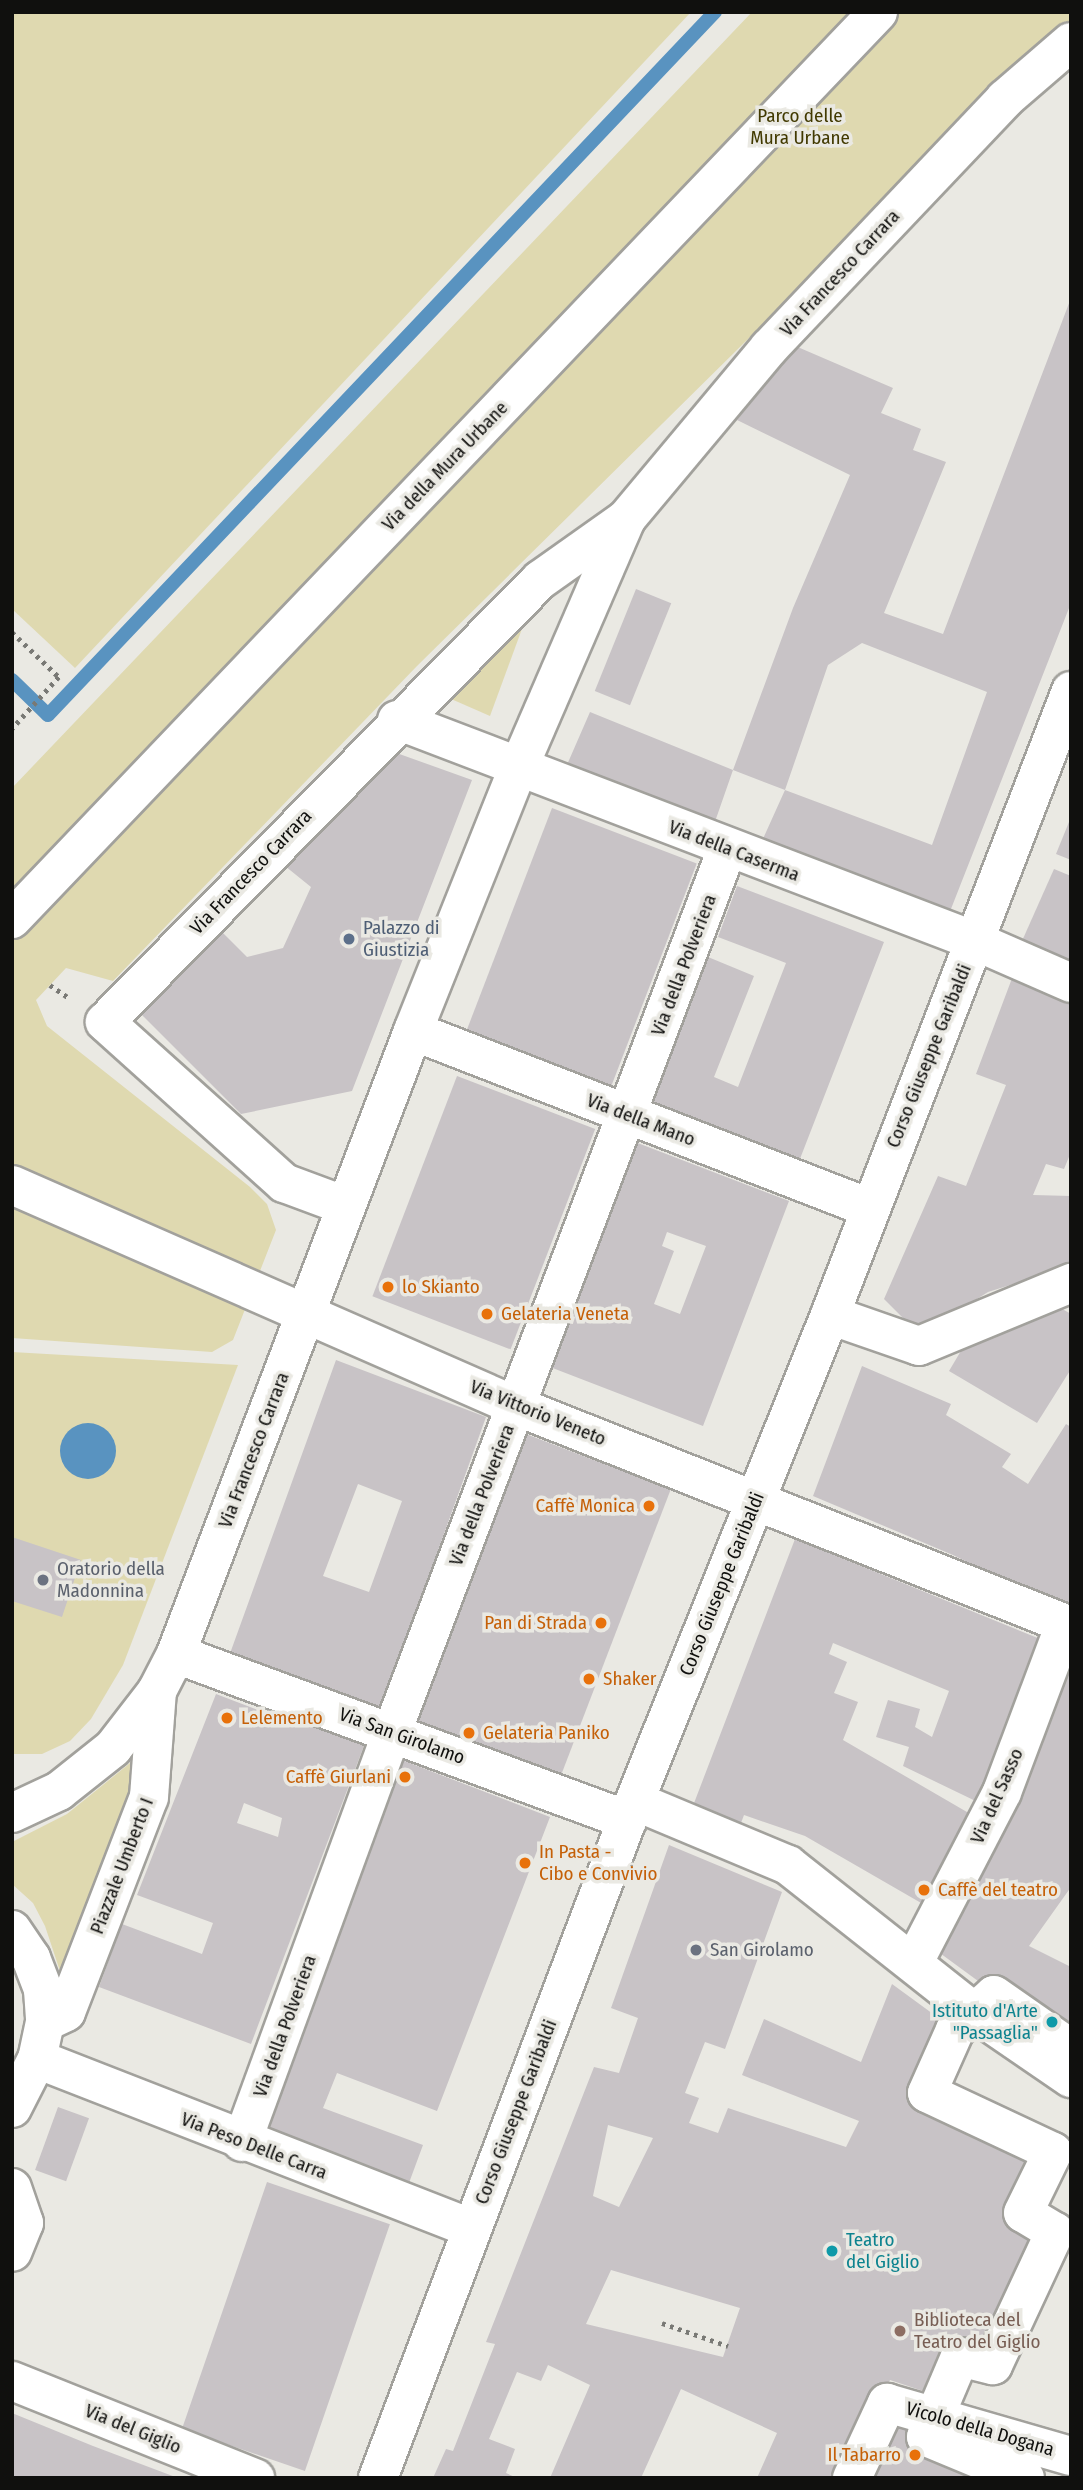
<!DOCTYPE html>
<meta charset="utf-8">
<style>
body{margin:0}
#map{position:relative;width:1083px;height:2490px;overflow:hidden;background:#eae9e3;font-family:"Fira Sans Condensed",sans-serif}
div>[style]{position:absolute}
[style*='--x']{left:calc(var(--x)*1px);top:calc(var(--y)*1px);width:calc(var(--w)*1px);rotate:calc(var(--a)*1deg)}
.green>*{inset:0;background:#dfd9b0}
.water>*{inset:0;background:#5993c0}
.round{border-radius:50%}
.stream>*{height:14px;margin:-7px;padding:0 7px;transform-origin:7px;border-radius:7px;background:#5993c0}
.building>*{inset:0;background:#c8c3c6;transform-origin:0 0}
.path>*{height:4.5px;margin-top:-2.25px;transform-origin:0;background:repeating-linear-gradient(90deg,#797975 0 3.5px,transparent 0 8.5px)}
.roads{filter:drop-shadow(2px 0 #a2a19c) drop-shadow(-2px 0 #a2a19c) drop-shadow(0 2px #a2a19c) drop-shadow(0 -2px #a2a19c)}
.street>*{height:38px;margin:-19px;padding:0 19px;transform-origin:19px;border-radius:19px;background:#fff}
.dots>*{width:19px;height:19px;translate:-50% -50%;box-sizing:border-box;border:4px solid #eae9e3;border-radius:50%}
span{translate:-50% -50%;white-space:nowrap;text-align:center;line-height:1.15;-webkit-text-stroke:7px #eae9e3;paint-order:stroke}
.park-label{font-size:19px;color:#413900}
.street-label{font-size:19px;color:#10100e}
.service-label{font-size:19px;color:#4e5e75}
.left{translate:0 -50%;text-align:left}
.food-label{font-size:19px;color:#c56008}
.right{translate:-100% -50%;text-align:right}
.worship-label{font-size:19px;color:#5b616d}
.culture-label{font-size:19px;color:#0d838f}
.education-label{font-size:19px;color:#785e54}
.frame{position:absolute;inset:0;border:14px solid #10100e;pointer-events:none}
</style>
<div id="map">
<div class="green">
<i style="clip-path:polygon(12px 12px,691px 12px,75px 668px,12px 609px)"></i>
<i style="clip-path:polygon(752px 12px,1071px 12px,1071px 20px,417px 666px,113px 981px,66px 968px,36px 1000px,47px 1026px,250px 1187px,267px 1204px,276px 1230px,233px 1340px,212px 1352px,12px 1338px,12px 788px)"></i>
<i style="clip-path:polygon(530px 607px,490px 716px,442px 695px)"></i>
<i style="clip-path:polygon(12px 1352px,238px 1365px,123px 1665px,91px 1719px,70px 1741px,42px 1754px,12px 1754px)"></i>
<i style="clip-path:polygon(140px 1755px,141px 1773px,64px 1983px,45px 1926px,33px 1903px,12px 1884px,12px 1842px,67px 1814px)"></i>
</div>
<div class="water">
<i class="round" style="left:60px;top:1423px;width:56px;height:56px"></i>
</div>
<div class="stream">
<i style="--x:12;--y:680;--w:50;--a:44.2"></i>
<i style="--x:48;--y:715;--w:969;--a:-46.51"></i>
</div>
<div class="building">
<i style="clip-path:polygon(1071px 298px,1071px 603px,949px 914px,758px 850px,785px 790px,932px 845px,987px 692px,862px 643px,828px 665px,785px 790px,733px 770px,710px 836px,563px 774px,590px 712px,733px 770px,793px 608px,850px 475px,737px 420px,793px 345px,893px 388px,881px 413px,921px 429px,913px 450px,946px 462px,884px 613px,943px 634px)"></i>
<i style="left:636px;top:589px;width:38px;height:110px;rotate:22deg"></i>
<i style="clip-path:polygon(391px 751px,472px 780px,352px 1091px,241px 1114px,139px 1012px,220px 930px,247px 957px,283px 948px,311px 887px,280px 862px)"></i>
<i style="left:552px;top:808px;width:155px;height:242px;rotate:21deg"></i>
<i style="clip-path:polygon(1071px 817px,1071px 860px,1056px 854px)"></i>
<i style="clip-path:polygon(1054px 869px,1071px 876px,1071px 974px,1018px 950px)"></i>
<i style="clip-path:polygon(737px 886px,884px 942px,798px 1164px,650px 1106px,708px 957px,754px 976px,714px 1077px,738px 1087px,786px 963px,718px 937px)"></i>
<i style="clip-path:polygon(1014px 973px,1071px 996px,1071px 1152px,1064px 1169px,1046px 1164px,1033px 1195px,1071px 1196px,1071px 1266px,988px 1292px,920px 1335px,884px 1299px,938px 1176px,966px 1186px,1006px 1085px,976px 1074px)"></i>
<i style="left:457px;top:1076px;width:148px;height:236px;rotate:21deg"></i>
<i style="clip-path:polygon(evenodd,635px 1142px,789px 1201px,703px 1426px,550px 1367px,635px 1142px,667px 1232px,706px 1246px,680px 1314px,654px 1304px,674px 1251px,662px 1246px,667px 1232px)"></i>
<i style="clip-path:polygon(1052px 1303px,1071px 1314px,1071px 1369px,1037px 1423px,949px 1371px,971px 1334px)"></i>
<i style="clip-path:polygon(evenodd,336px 1360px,486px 1417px,380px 1712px,228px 1659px,336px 1360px,358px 1484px,402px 1501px,369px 1592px,323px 1576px,358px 1484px)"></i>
<i style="clip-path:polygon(862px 1366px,951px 1404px,946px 1415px,1011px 1454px,1002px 1467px,1028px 1484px,1066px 1424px,1071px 1427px,1071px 1614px,953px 1555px,813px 1496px)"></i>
<i style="left:526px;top:1434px;width:155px;height:309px;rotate:21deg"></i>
<i style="clip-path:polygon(12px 1537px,81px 1560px,62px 1617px,12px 1601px)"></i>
<i style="clip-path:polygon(795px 1539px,1050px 1643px,988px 1807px,903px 1766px,909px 1747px,876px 1737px,888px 1700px,920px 1709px,915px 1727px,932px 1737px,949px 1691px,833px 1643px,829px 1654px,847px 1662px,834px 1693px,858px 1702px,843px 1740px,979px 1819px,935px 1911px,805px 1836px,744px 1815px,738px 1831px,691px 1811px)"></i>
<i style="clip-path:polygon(1071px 1655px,1071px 1887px,1029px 1946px,1071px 1967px,1071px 2049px,933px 1948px)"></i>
<i style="clip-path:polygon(evenodd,216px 1694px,287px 1721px,291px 1712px,365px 1743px,251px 2044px,99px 1987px,122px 1924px,202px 1954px,213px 1923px,137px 1895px,216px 1694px,244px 1803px,282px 1818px,278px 1837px,237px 1823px,244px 1803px)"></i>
<i style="clip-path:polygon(402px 1760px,550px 1817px,437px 2111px,337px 2073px,323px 2108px,423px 2145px,406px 2191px,260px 2136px)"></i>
<i style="clip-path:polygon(evenodd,669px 1845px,782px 1892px,725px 2049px,705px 2042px,685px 2093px,699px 2098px,689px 2123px,718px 2133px,728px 2108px,846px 2147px,859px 2121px,742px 2075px,764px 2019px,861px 2062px,892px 1984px,955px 2030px,927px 2093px,1053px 2152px,1023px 2213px,1055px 2232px,993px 2365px,941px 2397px,890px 2380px,845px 2478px,757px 2478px,777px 2433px,681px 2389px,641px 2478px,550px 2478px,590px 2385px,548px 2365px,541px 2381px,517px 2372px,489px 2439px,515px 2449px,506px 2473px,517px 2478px,433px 2478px,446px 2449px,453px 2451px,495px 2344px,486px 2342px,594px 2067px,619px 2073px,638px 2018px,611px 2008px,669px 1845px,608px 2125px,653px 2138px,619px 2207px,593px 2196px,608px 2125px,669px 1845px,611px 2270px,740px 2308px,723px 2357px,586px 2324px,611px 2270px)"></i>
<i style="left:58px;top:2107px;width:33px;height:67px;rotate:20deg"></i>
<i style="left:267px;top:2182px;width:130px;height:261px;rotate:19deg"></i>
<i style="clip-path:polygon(12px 2413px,93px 2446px,178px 2478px,12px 2478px)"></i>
<i style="clip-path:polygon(890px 2420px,1025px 2478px,865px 2478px)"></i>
</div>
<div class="path">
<i style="--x:12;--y:632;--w:65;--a:43.8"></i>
<i style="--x:59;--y:677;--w:70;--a:132.1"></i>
<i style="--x:50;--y:985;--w:23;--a:34"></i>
<i style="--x:662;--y:2323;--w:70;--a:19.2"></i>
</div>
<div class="roads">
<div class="street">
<i style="--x:397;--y:720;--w:619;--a:20.92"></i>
<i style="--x:975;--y:941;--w:105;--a:23.6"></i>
<i style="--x:12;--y:919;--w:1254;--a:-46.32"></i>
<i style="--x:413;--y:1031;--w:489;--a:21.2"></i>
<i style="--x:12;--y:1185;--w:550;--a:23.68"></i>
<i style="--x:516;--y:1406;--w:597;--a:21.62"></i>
<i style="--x:346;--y:1206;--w:66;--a:-159.6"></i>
<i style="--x:284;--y:1183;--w:241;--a:-138"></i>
<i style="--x:105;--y:1022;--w:620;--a:-45.46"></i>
<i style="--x:540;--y:580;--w:105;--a:-35.3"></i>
<i style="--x:626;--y:519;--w:223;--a:-50.1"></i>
<i style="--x:769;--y:348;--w:343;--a:-46.5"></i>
<i style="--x:1005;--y:99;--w:87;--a:-40.8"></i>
<i style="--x:830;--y:1315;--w:94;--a:19.2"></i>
<i style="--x:919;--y:1346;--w:165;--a:-22.5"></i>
<i style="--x:176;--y:1654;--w:481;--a:20.2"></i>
<i style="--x:635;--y:1801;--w:166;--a:22.7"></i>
<i style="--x:788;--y:1865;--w:236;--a:38.3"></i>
<i style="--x:973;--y:2011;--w:119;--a:34.4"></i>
<i style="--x:12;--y:1813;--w:52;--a:-25.1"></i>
<i style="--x:59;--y:1791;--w:69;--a:-38.5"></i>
<i style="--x:113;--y:1748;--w:72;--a:-52.3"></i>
<i style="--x:157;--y:1691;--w:42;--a:-62.8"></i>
<i style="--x:176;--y:1654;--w:667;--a:-69.17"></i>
<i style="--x:413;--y:1031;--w:282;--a:-68.2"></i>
<i style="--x:518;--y:769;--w:272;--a:-66.6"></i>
<i style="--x:12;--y:1930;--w:34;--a:56"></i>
<i style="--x:31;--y:1958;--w:34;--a:69"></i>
<i style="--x:43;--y:1990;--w:32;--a:86"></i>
<i style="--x:45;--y:2022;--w:38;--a:102"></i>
<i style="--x:37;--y:2059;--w:55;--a:117"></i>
<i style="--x:914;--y:1962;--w:191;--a:-62.6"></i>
<i style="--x:1002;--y:1792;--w:179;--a:-69.4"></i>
<i style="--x:45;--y:2022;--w:23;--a:-25"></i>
<i style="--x:66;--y:2012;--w:230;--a:-68.9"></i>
<i style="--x:149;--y:1797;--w:106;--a:-85.7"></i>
<i style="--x:37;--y:2059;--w:467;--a:21.3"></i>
<i style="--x:242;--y:2142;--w:437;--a:-69.9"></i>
<i style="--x:392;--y:1732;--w:944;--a:-69.22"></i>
<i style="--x:12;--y:2188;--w:37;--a:71"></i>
<i style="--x:24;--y:2223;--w:31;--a:112"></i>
<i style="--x:12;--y:2381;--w:262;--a:21.8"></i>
<i style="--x:378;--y:2478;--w:704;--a:-69.27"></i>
<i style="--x:627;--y:1820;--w:544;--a:-68.1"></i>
<i style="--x:830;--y:1315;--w:669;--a:-68.88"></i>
<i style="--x:852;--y:2478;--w:83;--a:-65"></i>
<i style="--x:887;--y:2403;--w:191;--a:16.1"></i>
<i style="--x:1025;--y:2478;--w:107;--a:-157.5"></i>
<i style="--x:926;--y:2437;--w:87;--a:-67"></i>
<i style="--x:960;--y:2357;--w:34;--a:14"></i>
<i style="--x:993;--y:2365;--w:147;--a:-65"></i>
<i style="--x:1055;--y:2232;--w:37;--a:-149"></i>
<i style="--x:1023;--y:2213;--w:68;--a:-63.8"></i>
<i style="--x:1053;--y:2152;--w:139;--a:-154.9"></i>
<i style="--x:927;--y:2093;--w:69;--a:-66"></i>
<i style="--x:955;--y:2030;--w:52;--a:-41.9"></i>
<i style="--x:994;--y:1995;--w:94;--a:35"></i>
</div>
</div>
<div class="dots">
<i style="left:349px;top:939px;background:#5c6f8a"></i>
<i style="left:388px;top:1287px;background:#e8710a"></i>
<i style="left:487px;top:1314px;background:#e8710a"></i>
<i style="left:649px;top:1506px;background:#e8710a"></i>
<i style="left:43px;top:1580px;background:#6b7280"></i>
<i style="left:601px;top:1623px;background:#e8710a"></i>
<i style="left:589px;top:1679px;background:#e8710a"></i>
<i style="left:227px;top:1718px;background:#e8710a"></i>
<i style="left:469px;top:1733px;background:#e8710a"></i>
<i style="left:405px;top:1777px;background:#e8710a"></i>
<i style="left:525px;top:1863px;background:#e8710a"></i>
<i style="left:924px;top:1890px;background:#e8710a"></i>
<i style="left:696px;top:1950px;background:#6b7280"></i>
<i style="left:1052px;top:2022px;background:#0f9aa8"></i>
<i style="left:832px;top:2251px;background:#0f9aa8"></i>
<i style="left:900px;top:2331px;background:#8d6e63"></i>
<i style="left:915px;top:2455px;background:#e8710a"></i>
</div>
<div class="park-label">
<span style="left:800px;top:127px">Parco delle<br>Mura Urbane</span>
</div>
<div class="street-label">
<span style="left:840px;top:273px;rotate:-47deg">Via Francesco Carrara</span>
<span style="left:445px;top:466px;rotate:-46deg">Via della Mura Urbane</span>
<span style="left:734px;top:851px;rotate:21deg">Via della Caserma</span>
<span style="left:251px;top:872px;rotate:-46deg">Via Francesco Carrara</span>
<span style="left:684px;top:965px;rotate:-69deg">Via della Polveriera</span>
<span style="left:929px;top:1056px;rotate:-68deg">Corso Giuseppe Garibaldi</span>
<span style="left:641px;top:1120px;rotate:21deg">Via della Mano</span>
<span style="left:538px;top:1413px;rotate:22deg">Via Vittorio Veneto</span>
<span style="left:254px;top:1450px;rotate:-69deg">Via Francesco Carrara</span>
<span style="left:482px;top:1495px;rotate:-69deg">Via della Polveriera</span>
<span style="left:722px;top:1584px;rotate:-68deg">Corso Giuseppe Garibaldi</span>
<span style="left:402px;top:1736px;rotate:20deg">Via San Girolamo</span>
<span style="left:997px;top:1796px;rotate:-66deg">Via del Sasso</span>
<span style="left:122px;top:1866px;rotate:-69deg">Piazzale Umberto I</span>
<span style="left:285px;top:2026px;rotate:-70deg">Via della Polveriera</span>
<span style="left:516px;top:2112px;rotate:-69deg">Corso Giuseppe Garibaldi</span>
<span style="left:254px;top:2146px;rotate:21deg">Via Peso Delle Carra</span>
<span style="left:133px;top:2429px;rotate:22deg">Via del Giglio</span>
<span style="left:980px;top:2429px;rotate:16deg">Vicolo della Dogana</span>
</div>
<div class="service-label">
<span class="left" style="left:363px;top:939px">Palazzo di<br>Giustizia</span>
</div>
<div class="food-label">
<span class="left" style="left:402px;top:1287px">lo Skianto</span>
<span class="left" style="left:501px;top:1314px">Gelateria Veneta</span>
<span class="right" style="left:635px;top:1506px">Caffè Monica</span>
<span class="right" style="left:587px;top:1623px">Pan di Strada</span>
<span class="left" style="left:603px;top:1679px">Shaker</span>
<span class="left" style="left:241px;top:1718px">Lelemento</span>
<span class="left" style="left:483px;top:1733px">Gelateria Paniko</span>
<span class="right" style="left:391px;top:1777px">Caffè Giurlani</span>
<span class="left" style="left:539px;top:1863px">In Pasta -<br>Cibo e Convivio</span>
<span class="left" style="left:938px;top:1890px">Caffè del teatro</span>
<span class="right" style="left:901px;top:2455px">Il Tabarro</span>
</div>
<div class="worship-label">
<span class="left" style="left:57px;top:1580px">Oratorio della<br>Madonnina</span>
<span class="left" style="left:710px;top:1950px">San Girolamo</span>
</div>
<div class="culture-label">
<span class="right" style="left:1038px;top:2022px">Istituto d'Arte<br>"Passaglia"</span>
<span class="left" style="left:846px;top:2251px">Teatro<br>del Giglio</span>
</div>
<div class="education-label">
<span class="left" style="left:914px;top:2331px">Biblioteca del<br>Teatro del Giglio</span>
</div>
<div class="frame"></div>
</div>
